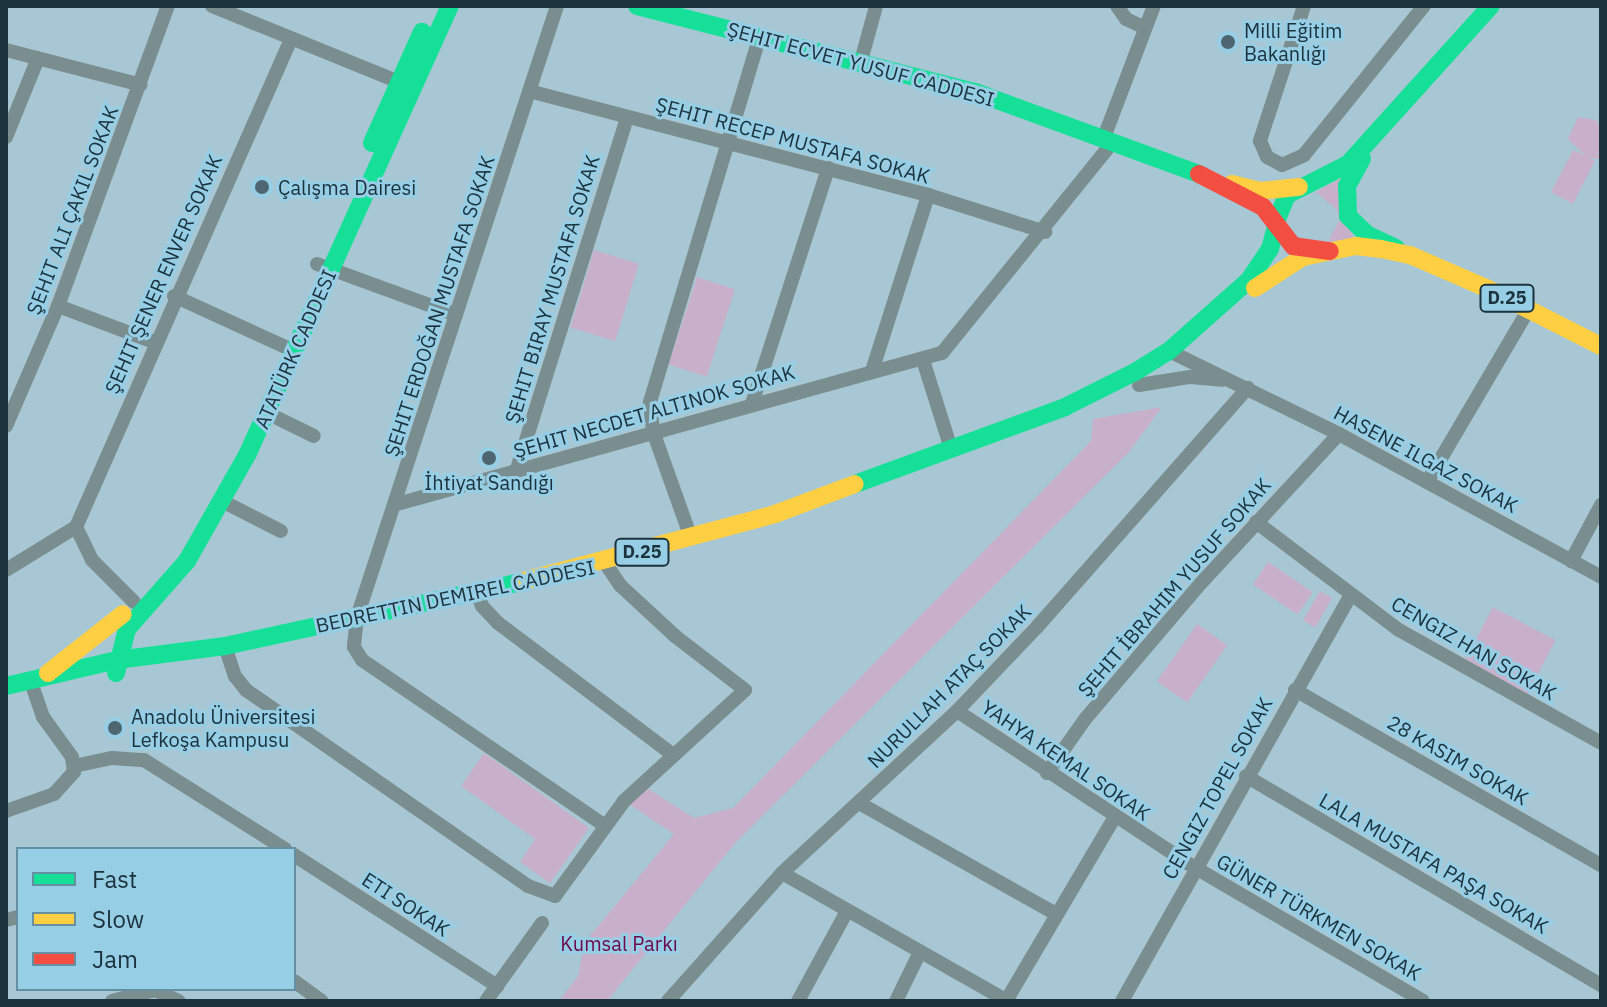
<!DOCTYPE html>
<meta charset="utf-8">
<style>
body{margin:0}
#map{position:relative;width:1607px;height:1007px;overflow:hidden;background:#a8c7d4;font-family:"IBM Plex Sans",sans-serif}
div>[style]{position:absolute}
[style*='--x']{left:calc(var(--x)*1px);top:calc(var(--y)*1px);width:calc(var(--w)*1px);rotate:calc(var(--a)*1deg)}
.green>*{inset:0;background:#c8b0ca;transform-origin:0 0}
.street>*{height:14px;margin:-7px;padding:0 7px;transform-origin:7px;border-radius:7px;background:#7a8e8f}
.fast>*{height:18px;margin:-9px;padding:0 9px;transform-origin:9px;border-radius:9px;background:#16e098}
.slow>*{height:18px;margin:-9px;padding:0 9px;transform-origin:9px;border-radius:9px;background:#ffcf43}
.jam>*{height:18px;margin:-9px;padding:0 9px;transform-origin:9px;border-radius:9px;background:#f24e42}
.dots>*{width:22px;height:22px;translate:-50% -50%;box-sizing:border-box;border:4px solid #96cee6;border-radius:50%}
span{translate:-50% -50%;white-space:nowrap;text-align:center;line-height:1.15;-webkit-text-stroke:6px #96cee6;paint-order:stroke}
.shield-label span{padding:2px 6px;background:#96cee6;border:2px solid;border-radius:6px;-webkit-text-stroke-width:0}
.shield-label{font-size:18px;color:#1c323c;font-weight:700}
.poi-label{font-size:20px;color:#1c323c}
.left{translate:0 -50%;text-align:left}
.street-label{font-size:20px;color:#1c323c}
.park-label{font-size:20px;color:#6c084c}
.frame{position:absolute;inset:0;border:8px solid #1c323c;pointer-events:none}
.legend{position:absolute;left:16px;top:847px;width:280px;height:144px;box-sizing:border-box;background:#96cee6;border:2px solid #6590a2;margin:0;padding:10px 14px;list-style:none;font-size:24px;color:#1c323c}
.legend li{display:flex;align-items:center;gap:16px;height:40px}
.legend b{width:40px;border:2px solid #6590a2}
</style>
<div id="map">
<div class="green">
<i style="clip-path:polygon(1578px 117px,1596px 120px,1601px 128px,1601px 159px,1589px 158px,1595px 161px,1573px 204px,1551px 192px,1573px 150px,1586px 156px,1568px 139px)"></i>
<i style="clip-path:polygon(1343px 177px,1353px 239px,1328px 242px,1339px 221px,1337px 210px,1316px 192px)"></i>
<i style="left:594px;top:250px;width:47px;height:81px;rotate:17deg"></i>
<i style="left:697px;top:277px;width:40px;height:92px;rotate:18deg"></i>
<i style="clip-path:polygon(1162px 407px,1129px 452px,735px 843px,607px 1001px,559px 1001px,578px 976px,585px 942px,674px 834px,624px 801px,641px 784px,694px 818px,733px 808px,1091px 441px,1093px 419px)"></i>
<i style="left:1268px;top:562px;width:54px;height:27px;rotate:34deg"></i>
<i style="left:1320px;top:591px;width:14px;height:34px;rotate:30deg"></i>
<i style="left:1493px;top:607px;width:71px;height:65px;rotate:28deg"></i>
<i style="left:1197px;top:624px;width:37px;height:70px;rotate:35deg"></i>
<i style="clip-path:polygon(484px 753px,589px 828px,550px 883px,520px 862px,535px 839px,461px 786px)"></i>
</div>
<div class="street">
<i style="--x:212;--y:6;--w:202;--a:22.1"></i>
<i style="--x:557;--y:6;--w:643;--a:108.12"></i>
<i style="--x:357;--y:617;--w:30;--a:96"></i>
<i style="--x:354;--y:647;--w:15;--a:58"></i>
<i style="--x:362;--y:660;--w:294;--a:34.3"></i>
<i style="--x:1117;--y:6;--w:16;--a:55"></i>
<i style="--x:1126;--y:19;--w:21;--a:25"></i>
<i style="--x:1304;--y:6;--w:142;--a:108.1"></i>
<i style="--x:1260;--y:141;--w:17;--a:66"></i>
<i style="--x:1267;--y:157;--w:17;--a:28"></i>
<i style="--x:1282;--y:165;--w:24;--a:-24"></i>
<i style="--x:1304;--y:155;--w:191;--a:-51.2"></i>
<i style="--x:6;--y:50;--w:139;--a:14.5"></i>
<i style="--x:861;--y:61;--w:57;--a:-74.7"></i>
<i style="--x:529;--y:91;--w:412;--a:14.6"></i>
<i style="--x:928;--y:195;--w:123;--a:17.5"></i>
<i style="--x:6;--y:137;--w:85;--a:-67.9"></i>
<i style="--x:1103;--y:140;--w:143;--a:-69.2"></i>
<i style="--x:317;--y:264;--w:148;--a:20.1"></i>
<i style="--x:174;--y:296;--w:132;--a:24.6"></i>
<i style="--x:58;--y:306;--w:103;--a:20.6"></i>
<i style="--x:1169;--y:351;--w:189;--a:26"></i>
<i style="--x:1339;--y:434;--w:298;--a:28.6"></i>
<i style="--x:923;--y:360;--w:93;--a:72.5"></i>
<i style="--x:872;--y:371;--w:185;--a:-72.3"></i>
<i style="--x:1139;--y:385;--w:52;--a:-8.9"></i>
<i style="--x:1190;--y:377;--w:32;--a:5"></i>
<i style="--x:752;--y:404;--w:248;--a:-72.1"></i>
<i style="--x:267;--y:413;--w:52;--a:26.1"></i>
<i style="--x:6;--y:426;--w:131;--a:-66.6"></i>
<i style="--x:58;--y:306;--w:320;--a:-69.9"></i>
<i style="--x:516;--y:472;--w:372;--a:-72.6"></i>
<i style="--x:1427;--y:482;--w:201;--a:-59.5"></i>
<i style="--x:222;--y:501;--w:66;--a:27"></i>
<i style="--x:397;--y:504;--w:566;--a:-15.49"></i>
<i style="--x:942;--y:353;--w:270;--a:-51"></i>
<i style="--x:1256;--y:522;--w:179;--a:37.1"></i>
<i style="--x:1399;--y:630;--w:231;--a:29.2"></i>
<i style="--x:76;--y:527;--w:533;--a:-66.22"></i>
<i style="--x:76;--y:527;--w:37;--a:64"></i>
<i style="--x:92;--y:560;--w:59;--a:45"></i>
<i style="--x:691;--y:538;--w:114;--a:-109.6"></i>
<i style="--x:653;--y:431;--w:29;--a:-96"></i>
<i style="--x:650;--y:402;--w:383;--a:-73.3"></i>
<i style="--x:1571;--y:561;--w:64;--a:-61.8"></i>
<i style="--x:6;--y:570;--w:82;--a:-31.6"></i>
<i style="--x:476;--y:590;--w:17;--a:69"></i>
<i style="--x:482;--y:606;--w:23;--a:47"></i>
<i style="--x:498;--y:623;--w:218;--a:37"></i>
<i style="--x:225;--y:646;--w:32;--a:72"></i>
<i style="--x:235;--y:676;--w:18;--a:52"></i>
<i style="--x:246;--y:690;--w:343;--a:34.8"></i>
<i style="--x:528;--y:886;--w:29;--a:20"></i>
<i style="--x:555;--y:896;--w:117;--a:-54"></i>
<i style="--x:624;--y:801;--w:164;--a:-42.5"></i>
<i style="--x:745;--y:690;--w:88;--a:-142.4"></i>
<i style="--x:675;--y:636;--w:75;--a:-137.2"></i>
<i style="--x:620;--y:585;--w:27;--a:-124"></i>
<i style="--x:1295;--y:690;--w:353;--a:29.8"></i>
<i style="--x:957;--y:711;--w:284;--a:33.4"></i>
<i style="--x:1194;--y:867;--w:265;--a:30.3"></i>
<i style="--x:74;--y:766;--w:39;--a:-12"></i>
<i style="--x:112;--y:758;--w:32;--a:4"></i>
<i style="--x:144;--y:760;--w:167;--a:32.3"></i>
<i style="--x:1047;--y:773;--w:67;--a:-54.7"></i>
<i style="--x:1086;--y:718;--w:177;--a:-49.6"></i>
<i style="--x:1201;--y:583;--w:203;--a:-47.2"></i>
<i style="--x:1246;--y:776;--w:412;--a:30.5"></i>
<i style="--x:859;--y:803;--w:226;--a:29.4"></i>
<i style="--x:6;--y:811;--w:51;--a:-19.5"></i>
<i style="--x:54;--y:794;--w:30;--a:-48"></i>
<i style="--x:74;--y:772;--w:15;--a:-98"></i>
<i style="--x:72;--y:757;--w:49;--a:-125.9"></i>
<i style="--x:43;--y:717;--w:39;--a:-109"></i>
<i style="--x:294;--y:855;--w:242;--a:32.8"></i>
<i style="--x:782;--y:873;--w:257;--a:29.6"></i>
<i style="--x:6;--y:920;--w:12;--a:-14"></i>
<i style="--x:294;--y:981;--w:34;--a:36"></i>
<i style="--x:112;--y:1001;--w:44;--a:-14.3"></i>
<i style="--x:155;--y:990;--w:26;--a:25"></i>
<i style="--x:486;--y:1001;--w:96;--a:-54.3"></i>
<i style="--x:668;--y:1001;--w:171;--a:-48.3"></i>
<i style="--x:782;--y:873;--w:238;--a:-42.8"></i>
<i style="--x:957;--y:711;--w:116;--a:-46.4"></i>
<i style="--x:1037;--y:627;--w:319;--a:-48.6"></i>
<i style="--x:798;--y:1001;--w:102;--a:-61.4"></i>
<i style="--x:896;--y:1001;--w:55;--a:-63.9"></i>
<i style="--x:1006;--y:1001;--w:214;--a:-59.4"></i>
<i style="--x:1122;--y:1001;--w:465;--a:-60.6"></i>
</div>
<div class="fast">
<i style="--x:637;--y:6;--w:349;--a:14.3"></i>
<i style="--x:975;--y:92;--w:239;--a:20.1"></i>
<i style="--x:372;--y:143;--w:122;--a:-65.8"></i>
<i style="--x:1362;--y:159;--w:31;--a:119"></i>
<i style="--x:1347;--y:186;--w:30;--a:88"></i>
<i style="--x:1348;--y:216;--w:28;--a:44"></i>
<i style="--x:1368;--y:235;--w:31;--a:25"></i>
<i style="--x:1276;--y:222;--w:29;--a:-68"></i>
<i style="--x:1287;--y:195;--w:68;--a:-26.9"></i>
<i style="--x:1348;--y:164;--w:213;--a:-47.9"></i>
<i style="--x:855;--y:484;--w:224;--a:-20.1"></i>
<i style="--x:1065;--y:407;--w:78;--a:-26.6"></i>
<i style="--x:1135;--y:372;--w:40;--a:-32"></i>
<i style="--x:1169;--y:351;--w:107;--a:-41.6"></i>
<i style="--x:1249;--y:280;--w:37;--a:-56"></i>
<i style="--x:1270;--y:249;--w:24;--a:-75"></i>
<i style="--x:116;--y:673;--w:45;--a:-76"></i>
<i style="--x:127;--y:629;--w:91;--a:-48.6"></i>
<i style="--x:187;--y:561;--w:124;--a:-60.5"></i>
<i style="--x:248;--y:453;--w:491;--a:-65.7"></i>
<i style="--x:6;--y:686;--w:114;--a:-13.2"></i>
<i style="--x:117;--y:660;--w:109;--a:-7.4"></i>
<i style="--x:225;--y:646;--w:302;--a:-12.2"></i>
</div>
<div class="slow">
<i style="--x:1232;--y:184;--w:29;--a:14"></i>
<i style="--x:1260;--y:191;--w:39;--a:-6"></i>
<i style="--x:1255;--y:288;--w:57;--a:-32.9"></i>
<i style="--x:1303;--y:257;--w:54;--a:-11.7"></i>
<i style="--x:1356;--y:246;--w:25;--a:7"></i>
<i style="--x:1381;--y:249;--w:30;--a:12"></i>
<i style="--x:1410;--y:255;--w:83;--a:23.5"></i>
<i style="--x:1486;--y:288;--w:129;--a:26.8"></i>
<i style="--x:520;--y:582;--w:264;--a:-14.9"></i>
<i style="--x:775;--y:514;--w:85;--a:-20.6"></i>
<i style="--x:48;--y:673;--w:95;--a:-38.2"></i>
</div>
<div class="jam">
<i style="--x:1199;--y:174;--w:72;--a:27.3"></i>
<i style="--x:1263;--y:207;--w:49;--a:52.4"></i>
<i style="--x:1293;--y:246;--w:37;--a:8"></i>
</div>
<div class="dots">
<i style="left:1228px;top:42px;background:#4d6671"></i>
<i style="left:262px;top:187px;background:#4d6671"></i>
<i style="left:489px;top:458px;background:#4d6671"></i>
<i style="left:115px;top:728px;background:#4d6671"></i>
</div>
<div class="shield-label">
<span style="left:1507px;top:298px">D.25</span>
<span style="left:642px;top:552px">D.25</span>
</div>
<div class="poi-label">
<span class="left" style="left:1244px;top:42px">Milli Eğitim<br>Bakanlığı</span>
<span class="left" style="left:278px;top:187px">Çalışma Dairesi</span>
<span style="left:489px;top:482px">İhtiyat Sandığı</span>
<span class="left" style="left:131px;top:728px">Anadolu Üniversitesi<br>Lefkoşa Kampusu</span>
</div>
<div class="street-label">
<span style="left:861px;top:64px;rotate:15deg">ŞEHIT ECVET YUSUF CADDESI</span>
<span style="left:793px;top:140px;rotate:15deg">ŞEHIT RECEP MUSTAFA SOKAK</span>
<span style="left:72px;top:210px;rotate:-69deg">ŞEHIT ALI ÇAKIL SOKAK</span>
<span style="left:163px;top:274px;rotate:-66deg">ŞEHIT ŞENER ENVER SOKAK</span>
<span style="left:552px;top:289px;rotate:-73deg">ŞEHIT BIRAY MUSTAFA SOKAK</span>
<span style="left:439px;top:306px;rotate:-72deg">ŞEHIT ERDOĞAN MUSTAFA SOKAK</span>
<span style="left:295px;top:349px;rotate:-66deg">ATATÜRK CADDESI</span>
<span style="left:654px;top:411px;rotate:-16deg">ŞEHIT NECDET ALTINOK SOKAK</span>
<span style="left:1426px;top:459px;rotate:28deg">HASENE ILGAZ SOKAK</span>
<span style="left:1174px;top:587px;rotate:-49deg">ŞEHIT İBRAHIM YUSUF SOKAK</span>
<span style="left:455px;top:596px;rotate:-12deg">BEDRETTIN DEMIREL CADDESI</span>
<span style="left:1474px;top:648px;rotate:30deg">CENGIZ HAN SOKAK</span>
<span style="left:949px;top:686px;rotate:-45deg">NURULLAH ATAÇ SOKAK</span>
<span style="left:1066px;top:760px;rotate:34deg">YAHYA KEMAL SOKAK</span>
<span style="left:1458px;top:760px;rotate:30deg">28 KASIM SOKAK</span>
<span style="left:1217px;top:788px;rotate:-61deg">CENGIZ TOPEL SOKAK</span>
<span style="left:1434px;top:863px;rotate:30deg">LALA MUSTAFA PAŞA SOKAK</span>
<span style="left:406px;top:904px;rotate:33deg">ETI SOKAK</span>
<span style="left:1319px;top:917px;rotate:30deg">GÜNER TÜRKMEN SOKAK</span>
</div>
<div class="park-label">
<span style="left:619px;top:943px">Kumsal Parkı</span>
</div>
<div class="frame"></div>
<ul class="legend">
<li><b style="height:10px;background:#16e098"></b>Fast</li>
<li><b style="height:10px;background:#ffcf43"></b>Slow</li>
<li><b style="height:10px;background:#f24e42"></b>Jam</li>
</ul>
</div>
